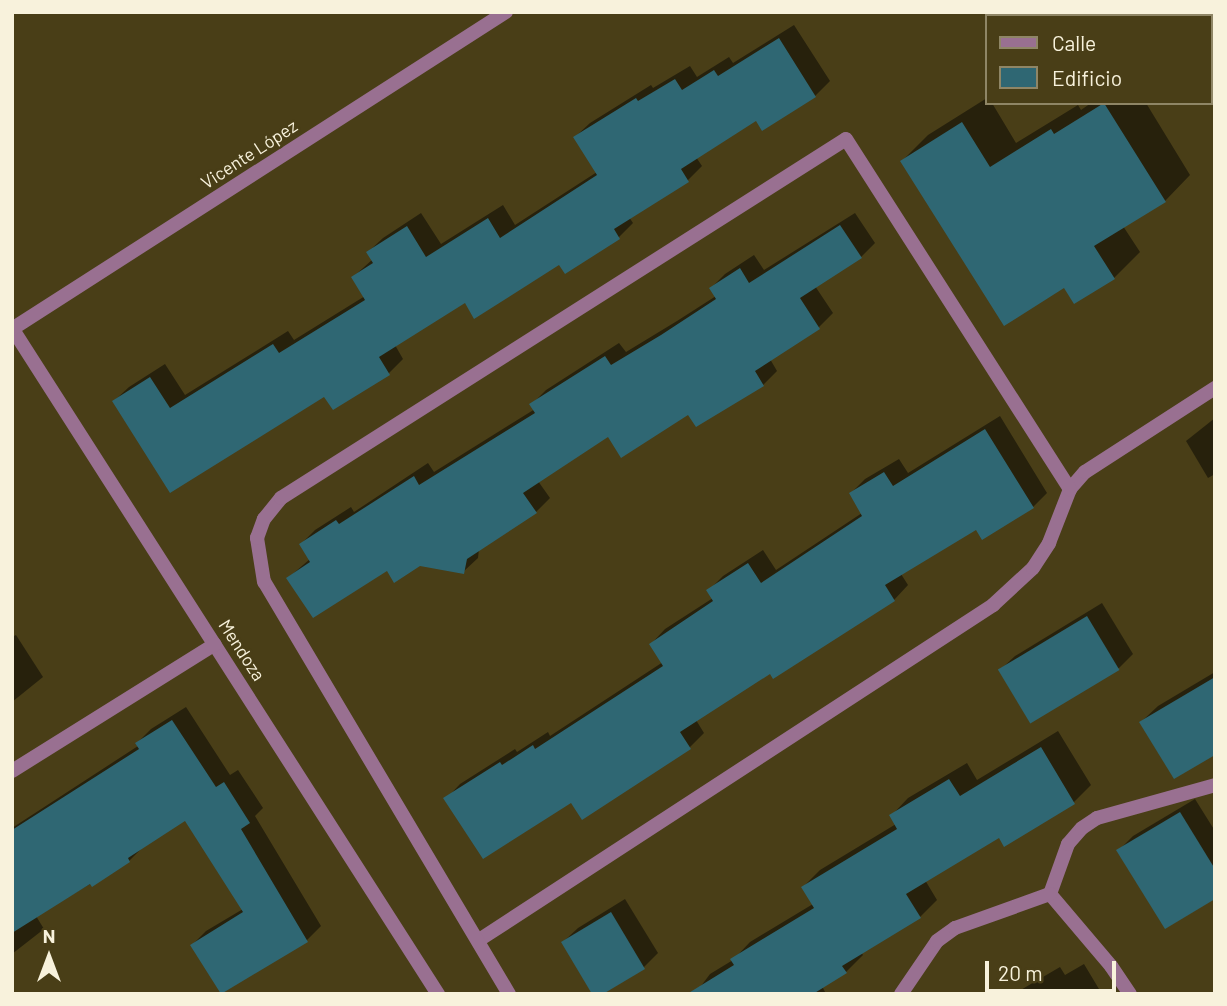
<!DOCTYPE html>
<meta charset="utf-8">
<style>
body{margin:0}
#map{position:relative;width:1227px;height:1006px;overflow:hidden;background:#493e17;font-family:Barlow,sans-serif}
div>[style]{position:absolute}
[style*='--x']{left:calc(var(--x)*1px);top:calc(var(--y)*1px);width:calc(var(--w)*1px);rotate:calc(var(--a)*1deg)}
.shadow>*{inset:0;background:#0007}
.building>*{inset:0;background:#2f6773;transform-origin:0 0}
.street>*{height:14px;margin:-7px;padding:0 7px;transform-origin:7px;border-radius:7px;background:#997091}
span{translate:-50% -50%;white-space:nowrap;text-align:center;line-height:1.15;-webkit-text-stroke:5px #493e17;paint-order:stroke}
.street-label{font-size:18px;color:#f8f2dc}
.frame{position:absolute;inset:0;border:14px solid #f8f2dc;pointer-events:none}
.legend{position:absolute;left:985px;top:14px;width:228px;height:91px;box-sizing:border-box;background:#493e17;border:2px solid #8f8666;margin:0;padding:9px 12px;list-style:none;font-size:21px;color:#f8f2dc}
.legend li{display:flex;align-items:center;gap:14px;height:35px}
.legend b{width:35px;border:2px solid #8f8666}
.north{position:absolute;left:14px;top:922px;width:70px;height:70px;-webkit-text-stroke:5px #493e17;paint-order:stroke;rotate:0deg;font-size:19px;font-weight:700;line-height:28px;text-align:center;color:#f8f2dc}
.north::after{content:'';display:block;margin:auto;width:24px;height:32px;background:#f8f2dc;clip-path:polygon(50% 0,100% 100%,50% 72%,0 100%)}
.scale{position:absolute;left:985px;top:961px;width:131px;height:32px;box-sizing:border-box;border:4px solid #f8f2dc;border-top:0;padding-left:9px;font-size:21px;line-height:24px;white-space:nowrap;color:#f8f2dc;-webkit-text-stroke:5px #493e17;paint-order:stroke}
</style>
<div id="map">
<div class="shadow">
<i style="clip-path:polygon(794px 25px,830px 81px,815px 96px,763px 129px,756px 119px,696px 157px,702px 166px,688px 180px,629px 217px,633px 223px,619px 237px,465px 301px,395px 345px,403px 359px,389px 373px,333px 408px,325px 395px,171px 491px,114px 401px,129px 387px,165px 364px,185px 395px,288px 331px,294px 340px,365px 296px,353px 277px,373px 259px,368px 252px,383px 238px,421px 213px,441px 244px,503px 205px,515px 225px,597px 172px,575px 137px,590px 123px,651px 85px,653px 88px,690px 66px,697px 77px,729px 57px,733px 63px)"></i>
<i style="clip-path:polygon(987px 98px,987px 103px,992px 103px,1016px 143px,1078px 105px,1081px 110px,1091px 103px,1146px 103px,1190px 175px,1165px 201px,1123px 226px,1140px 252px,1114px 278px,1065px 286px,902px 161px,928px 135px)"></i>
<i style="clip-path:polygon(855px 213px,875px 243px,861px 257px,815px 286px,833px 313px,819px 327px,770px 359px,777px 371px,763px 385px,689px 413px,609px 435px,538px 481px,550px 498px,536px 512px,479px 549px,478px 558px,463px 572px,420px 564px,288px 578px,310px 559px,301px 544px,315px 530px,351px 507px,354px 512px,428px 463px,434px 472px,535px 409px,532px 404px,546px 390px,619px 343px,626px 352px,677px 321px,716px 296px,711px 288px,725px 274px,754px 255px,764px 270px)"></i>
<i style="clip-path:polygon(1000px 416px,1047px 493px,1033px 507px,977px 528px,901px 574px,908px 585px,894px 600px,771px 672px,696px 720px,704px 733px,690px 747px,582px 817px,571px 800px,446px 799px,460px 784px,515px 749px,517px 752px,548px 732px,550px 736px,663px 662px,651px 644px,665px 629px,713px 598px,709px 590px,723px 576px,763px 550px,776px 570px,862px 513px,851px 493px,865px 479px,899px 459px,908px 473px)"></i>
<i style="clip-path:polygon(1215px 418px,1215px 474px,1208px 478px,1186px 441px)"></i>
<i style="clip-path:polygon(1102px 603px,1133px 654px,1119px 668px,1000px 670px,1015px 656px)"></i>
<i style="clip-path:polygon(16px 635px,43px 677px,12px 702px,12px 637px)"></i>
<i style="clip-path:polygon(1215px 672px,1215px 753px,1141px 722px,1158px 706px)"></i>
<i style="clip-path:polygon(186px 707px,230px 775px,238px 770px,263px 808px,255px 816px,321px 926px,307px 940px,221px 992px,192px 945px,206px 931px,243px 909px,186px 818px,143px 847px,129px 861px,36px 916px,44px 929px,12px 954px,12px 828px,138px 746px,137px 743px,151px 729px)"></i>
<i style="clip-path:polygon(1058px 731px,1091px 785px,1074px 802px,1005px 844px,999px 835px,925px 880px,937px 900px,920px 917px,861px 952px,863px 955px,846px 972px,822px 986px,826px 994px,695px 994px,710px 974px,733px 960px,750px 942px,813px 904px,803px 887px,820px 870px,896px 824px,891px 816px,908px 798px,967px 763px,977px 780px)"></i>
<i style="clip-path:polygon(1195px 799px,1215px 831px,1215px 897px,1118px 851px,1133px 836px)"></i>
<i style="clip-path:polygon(625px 899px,658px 953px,644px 967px,600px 994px,563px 942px,578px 928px)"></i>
<i style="clip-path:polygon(1084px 964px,1102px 994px,1014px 994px,1060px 967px,1065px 975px)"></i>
</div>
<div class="building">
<i style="clip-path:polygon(779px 38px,816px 97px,762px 131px,756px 121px,681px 169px,689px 182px,614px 229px,620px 239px,565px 274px,559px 265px,474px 319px,465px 303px,379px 357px,390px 375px,333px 410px,324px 397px,170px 493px,112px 401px,150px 377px,170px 408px,273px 344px,279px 353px,365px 300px,351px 277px,373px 263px,366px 252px,407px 226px,426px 257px,488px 218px,500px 238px,597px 175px,573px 137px,636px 98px,638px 101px,675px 79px,682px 90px,714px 70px,718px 76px)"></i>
<i style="clip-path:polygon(1104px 103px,1166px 202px,1094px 246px,1115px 279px,1074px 304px,1064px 288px,1004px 326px,900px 161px,962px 122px,990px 167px,1051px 129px,1054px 134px)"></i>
<i style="clip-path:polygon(840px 225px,862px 258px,800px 298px,820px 329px,755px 371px,764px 386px,696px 427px,688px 415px,621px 458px,608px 437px,523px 493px,537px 513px,467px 559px,464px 574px,420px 566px,394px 583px,387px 571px,313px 618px,286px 578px,310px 562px,299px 544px,336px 520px,339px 524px,414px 476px,419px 485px,535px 413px,529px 404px,605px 356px,611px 365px,661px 335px,716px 299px,709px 288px,740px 268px,749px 283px)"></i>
<i style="clip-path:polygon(985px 429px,1034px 508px,982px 540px,976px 530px,885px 585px,895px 601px,773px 679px,770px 674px,680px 732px,691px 749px,582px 820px,571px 803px,483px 859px,443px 798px,500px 762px,502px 765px,533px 745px,535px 749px,663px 666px,649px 644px,713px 601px,706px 590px,748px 563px,761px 583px,862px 516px,849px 493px,884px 472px,893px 486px)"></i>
<i style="left:1087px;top:616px;width:63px;height:104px;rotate:59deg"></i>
<i style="clip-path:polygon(1215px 677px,1215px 755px,1174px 779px,1139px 722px)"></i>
<i style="clip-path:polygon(172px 720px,216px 787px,224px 782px,250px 823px,241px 829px,308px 942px,221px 994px,190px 945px,243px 912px,185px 821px,128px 858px,130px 862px,92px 887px,90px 884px,12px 933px,12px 830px,139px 749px,135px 743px)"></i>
<i style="clip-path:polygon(1041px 747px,1075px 804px,1004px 847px,999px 838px,906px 894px,921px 918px,842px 966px,847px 973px,813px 994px,687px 994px,734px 965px,730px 959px,814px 908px,801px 887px,897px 829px,889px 815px,949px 779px,960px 796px)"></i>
<i style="clip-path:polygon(1180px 812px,1215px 869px,1215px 899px,1165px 929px,1116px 850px)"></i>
<i style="clip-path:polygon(611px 912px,645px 969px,603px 994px,592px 994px,561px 942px)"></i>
</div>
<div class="street">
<i style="--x:12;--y:328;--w:791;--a:57.4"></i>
<i style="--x:12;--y:329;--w:587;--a:-32.69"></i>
<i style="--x:12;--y:771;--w:239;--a:-32"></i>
<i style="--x:1050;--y:894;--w:53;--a:-70.2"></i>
<i style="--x:1068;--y:844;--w:21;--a:-49"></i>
<i style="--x:1082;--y:828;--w:18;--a:-34"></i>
<i style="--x:1097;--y:818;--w:123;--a:-15.6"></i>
<i style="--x:1050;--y:894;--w:94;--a:49.7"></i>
<i style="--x:1111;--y:966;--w:34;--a:56"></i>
<i style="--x:479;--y:940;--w:614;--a:-33.09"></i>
<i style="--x:993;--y:605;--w:54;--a:-42.8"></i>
<i style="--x:1033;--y:568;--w:30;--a:-57"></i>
<i style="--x:1049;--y:543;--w:58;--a:-68.7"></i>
<i style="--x:1070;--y:489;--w:23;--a:-49"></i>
<i style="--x:1085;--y:472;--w:155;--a:-32.9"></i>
<i style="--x:509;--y:994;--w:479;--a:-120.7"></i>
<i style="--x:264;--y:582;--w:45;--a:-99"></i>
<i style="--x:257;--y:538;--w:20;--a:-70"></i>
<i style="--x:264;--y:519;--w:27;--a:-51"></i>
<i style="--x:281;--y:498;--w:669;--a:-32.43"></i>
<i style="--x:846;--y:139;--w:416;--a:57.4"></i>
<i style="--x:901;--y:994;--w:64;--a:-55.8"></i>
<i style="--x:937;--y:941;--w:22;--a:-36"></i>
<i style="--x:955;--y:928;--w:101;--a:-19.7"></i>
</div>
<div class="street-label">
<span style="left:249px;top:154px;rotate:-33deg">Vicente López</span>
<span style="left:242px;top:650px;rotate:57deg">Mendoza</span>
</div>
<div class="frame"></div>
<ul class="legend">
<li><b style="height:9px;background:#997091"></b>Calle</li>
<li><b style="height:19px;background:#2f6773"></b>Edificio</li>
</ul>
<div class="north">N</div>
<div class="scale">20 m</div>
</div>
